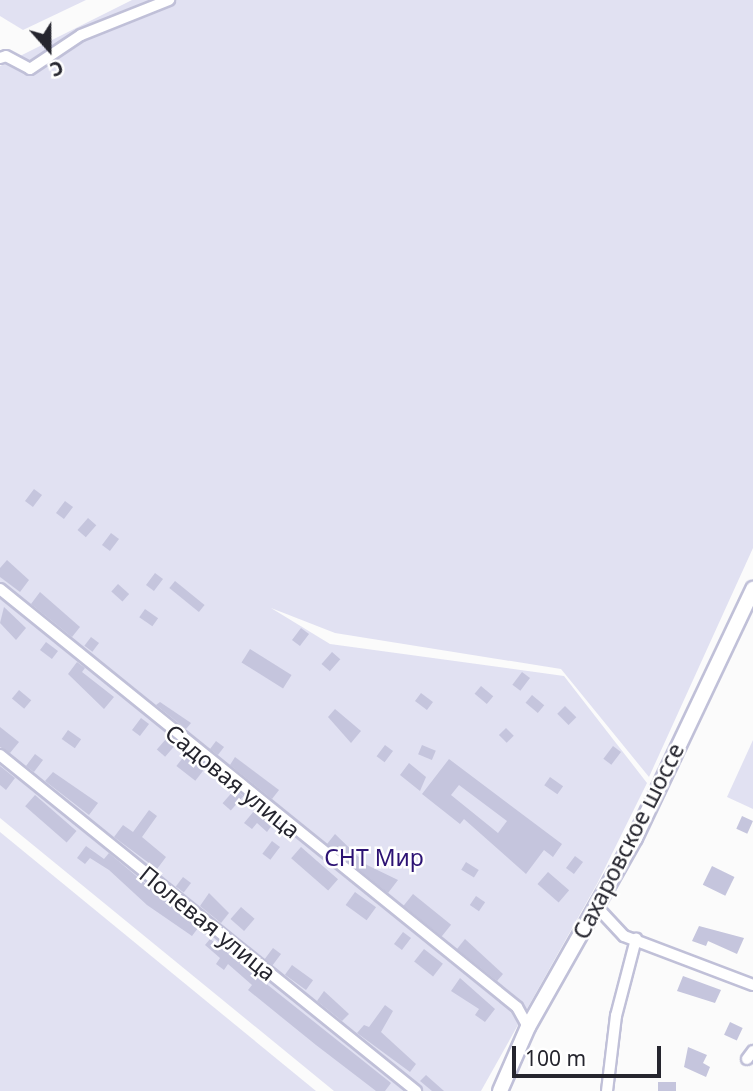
<!DOCTYPE html>
<meta charset="utf-8">
<style>
body{margin:0}
#map{position:relative;width:753px;height:1091px;overflow:hidden;background:#fbfbfb;font-family:"Noto Sans",sans-serif}
div>[style]{position:absolute}
[style*='--x']{left:calc(var(--x)*1px);top:calc(var(--y)*1px);width:calc(var(--w)*1px);rotate:calc(var(--a)*1deg)}
.green>*{inset:0;background:#e1e1f2}
.building>*{inset:0;background:#c5c5dd;transform-origin:0 0}
.roads{filter:drop-shadow(2px 0 #c0c0d8) drop-shadow(-2px 0 #c0c0d8) drop-shadow(0 2px #c0c0d8) drop-shadow(0 -2px #c0c0d8)}
.street>*{height:10px;margin:-5px;padding:0 5px;transform-origin:5px;border-radius:5px;background:#fff}
.secondary>*{height:14px;margin:-7px;padding:0 7px;transform-origin:7px;border-radius:7px;background:#fff}
span{translate:-50% -50%;white-space:nowrap;text-align:center;line-height:1.15;-webkit-text-stroke:5px #fff;paint-order:stroke}
.street-label{font-size:23px;color:#25252e}
.park-label{font-size:23px;color:#2d1374}
.north{position:absolute;left:14px;top:14px;width:70px;height:70px;-webkit-text-stroke:5px #fff;paint-order:stroke;rotate:159deg;font-size:19px;font-weight:700;line-height:28px;text-align:center;color:#25252e}
.north::after{content:'';display:block;margin:auto;width:24px;height:32px;background:#25252e;clip-path:polygon(50% 0,100% 100%,50% 72%,0 100%)}
.scale{position:absolute;left:512px;top:1046px;width:149px;height:32px;box-sizing:border-box;border:4px solid #25252e;border-top:0;padding-left:9px;font-size:21px;line-height:24px;white-space:nowrap;color:#25252e;-webkit-text-stroke:5px #fff;paint-order:stroke}
</style>
<div id="map">
<div class="green">
<i style="clip-path:polygon(0 0,86px 0,23px 30px,0 16px)"></i>
<i style="clip-path:polygon(132px 0,753px 0,753px 548px,649px 777px,561px 669px,335px 633px,271px 608px,330px 644px,564px 676px,647px 783px,598px 882px,481px 1091px,334px 1091px,0 818px,0 66px)"></i>
<i style="clip-path:polygon(753px 740px,753px 809px,727px 797px)"></i>
<i style="clip-path:polygon(0 832px,316px 1091px,0 1091px)"></i>
</div>
<div class="building">
<i style="left:34px;top:489px;width:10px;height:15px;rotate:37deg"></i>
<i style="left:65px;top:501px;width:10px;height:15px;rotate:37deg"></i>
<i style="left:88px;top:518px;width:11px;height:16px;rotate:41deg"></i>
<i style="left:111px;top:533px;width:10px;height:15px;rotate:37deg"></i>
<i style="clip-path:polygon(7px 560px,29px 580px,20px 592px,0 577px,0 568px)"></i>
<i style="left:155px;top:573px;width:10px;height:15px;rotate:37deg"></i>
<i style="left:175px;top:581px;width:38px;height:9px;rotate:39deg"></i>
<i style="left:118px;top:584px;width:15px;height:10px;rotate:42deg"></i>
<i style="clip-path:polygon(40px 592px,80px 627px,72px 637px,31px 604px)"></i>
<i style="clip-path:polygon(4px 607px,26px 628px,16px 640px,0 623px)"></i>
<i style="left:145px;top:609px;width:16px;height:10px;rotate:35deg"></i>
<i style="left:301px;top:628px;width:10px;height:15px;rotate:37deg"></i>
<i style="left:91px;top:637px;width:10px;height:11px;rotate:37deg"></i>
<i style="left:46px;top:642px;width:15px;height:10px;rotate:37deg"></i>
<i style="left:250px;top:649px;width:49px;height:16px;rotate:32deg"></i>
<i style="left:332px;top:652px;width:11px;height:16px;rotate:41deg"></i>
<i style="clip-path:polygon(77px 662px,85px 668px,82px 672px,114px 697px,104px 709px,68px 674px)"></i>
<i style="left:522px;top:672px;width:10px;height:16px;rotate:37deg"></i>
<i style="left:481px;top:686px;width:16px;height:10px;rotate:40deg"></i>
<i style="left:19px;top:690px;width:16px;height:11px;rotate:40deg"></i>
<i style="left:421px;top:693px;width:15px;height:10px;rotate:37deg"></i>
<i style="left:532px;top:695px;width:16px;height:10px;rotate:40deg"></i>
<i style="clip-path:polygon(160px 702px,191px 723px,186px 729px,156px 705px)"></i>
<i style="left:565px;top:706px;width:16px;height:11px;rotate:45deg"></i>
<i style="clip-path:polygon(335px 709px,361px 731px,351px 743px,328px 717px)"></i>
<i style="left:141px;top:718px;width:10px;height:15px;rotate:37deg"></i>
<i style="clip-path:polygon(0 727px,19px 742px,10px 753px,0 747px)"></i>
<i style="left:506px;top:728px;width:11px;height:10px;rotate:45deg"></i>
<i style="left:68px;top:730px;width:16px;height:11px;rotate:35deg"></i>
<i style="left:166px;top:739px;width:11px;height:14px;rotate:41deg"></i>
<i style="left:216px;top:741px;width:10px;height:10px;rotate:37deg"></i>
<i style="left:385px;top:745px;width:10px;height:14px;rotate:37deg"></i>
<i style="left:422px;top:745px;width:15px;height:10px;rotate:23deg"></i>
<i style="left:613px;top:746px;width:10px;height:16px;rotate:37deg"></i>
<i style="left:35px;top:754px;width:10px;height:15px;rotate:37deg"></i>
<i style="left:185px;top:755px;width:24px;height:14px;rotate:38deg"></i>
<i style="clip-path:polygon(235px 757px,279px 790px,272px 799px,230px 765px)"></i>
<i style="clip-path:polygon(evenodd,449px 759px,562px 844px,553px 857px,544px 850px,526px 874px,464px 819px,460px 824px,422px 794px,449px 759px,459px 785px,507px 821px,498px 833px,451px 795px,459px 785px)"></i>
<i style="clip-path:polygon(409px 763px,426px 777px,420px 791px,400px 775px)"></i>
<i style="clip-path:polygon(0 766px,15px 778px,6px 790px,0 785px)"></i>
<i style="clip-path:polygon(53px 772px,98px 803px,89px 815px,45px 781px)"></i>
<i style="left:550px;top:777px;width:16px;height:10px;rotate:35deg"></i>
<i style="left:235px;top:789px;width:11px;height:19px;rotate:41deg"></i>
<i style="left:35px;top:795px;width:55px;height:15px;rotate:41deg"></i>
<i style="clip-path:polygon(149px 810px,157px 816px,142px 837px,166px 857px,157px 869px,114px 837px,123px 825px,133px 832px)"></i>
<i style="clip-path:polygon(254px 811px,272px 825px,267px 832px,257px 823px,252px 829px,244px 823px)"></i>
<i style="left:742px;top:816px;width:12px;height:14px;rotate:24deg"></i>
<i style="clip-path:polygon(335px 834px,367px 865px,398px 880px,388px 893px,327px 844px)"></i>
<i style="left:272px;top:841px;width:10px;height:16px;rotate:37deg"></i>
<i style="clip-path:polygon(86px 846px,104px 859px,109px 853px,198px 928px,192px 936px,147px 905px,109px 870px,90px 858px,85px 864px,77px 858px)"></i>
<i style="left:301px;top:847px;width:49px;height:15px;rotate:41deg"></i>
<i style="left:575px;top:856px;width:10px;height:15px;rotate:37deg"></i>
<i style="left:466px;top:862px;width:15px;height:9px;rotate:32deg"></i>
<i style="left:712px;top:866px;width:25px;height:21px;rotate:26deg"></i>
<i style="left:548px;top:872px;width:28px;height:16px;rotate:41deg"></i>
<i style="left:183px;top:877px;width:10px;height:12px;rotate:37deg"></i>
<i style="left:355px;top:892px;width:26px;height:16px;rotate:36deg"></i>
<i style="clip-path:polygon(209px 893px,229px 913px,221px 923px,200px 906px)"></i>
<i style="left:413px;top:894px;width:49px;height:15px;rotate:39deg"></i>
<i style="left:476px;top:896px;width:11px;height:11px;rotate:34deg"></i>
<i style="left:241px;top:907px;width:18px;height:16px;rotate:41deg"></i>
<i style="clip-path:polygon(699px 926px,744px 938px,737px 954px,708px 941px,706px 946px,692px 941px)"></i>
<i style="left:403px;top:932px;width:10px;height:15px;rotate:37deg"></i>
<i style="clip-path:polygon(210px 939px,391px 1083px,385px 1091px,376px 1091px,316px 1045px,248px 990px,252px 985px,228px 964px,224px 970px,216px 964px,220px 958px,205px 945px)"></i>
<i style="clip-path:polygon(465px 939px,503px 974px,497px 981px,457px 949px)"></i>
<i style="left:273px;top:948px;width:10px;height:14px;rotate:37deg"></i>
<i style="left:424px;top:949px;width:24px;height:16px;rotate:38deg"></i>
<i style="left:292px;top:965px;width:26px;height:12px;rotate:36deg"></i>
<i style="clip-path:polygon(683px 976px,721px 990px,715px 1003px,677px 991px)"></i>
<i style="clip-path:polygon(460px 978px,495px 1009px,485px 1022px,475px 1015px,479px 1009px,451px 991px)"></i>
<i style="clip-path:polygon(324px 991px,349px 1014px,342px 1021px,317px 1001px)"></i>
<i style="clip-path:polygon(385px 1005px,393px 1011px,381px 1032px,416px 1064px,410px 1072px,357px 1033px,364px 1025px,369px 1027px)"></i>
<i style="left:730px;top:1022px;width:14px;height:14px;rotate:25deg"></i>
<i style="clip-path:polygon(688px 1047px,707px 1055px,703px 1063px,710px 1067px,706px 1077px,684px 1067px)"></i>
<i style="clip-path:polygon(426px 1075px,444px 1091px,432px 1091px,420px 1081px)"></i>
<i style="left:658px;top:1082px;width:18px;height:9px"></i>
</div>
<div class="roads">
<div class="street">
<i style="--x:0;--y:58;--w:6;--a:-18"></i>
<i style="--x:6;--y:56;--w:27;--a:28"></i>
<i style="--x:30;--y:69;--w:61;--a:-33.7"></i>
<i style="--x:81;--y:35;--w:95;--a:-21.7"></i>
<i style="--x:0;--y:589;--w:665;--a:38.96"></i>
<i style="--x:517;--y:1007;--w:23;--a:61"></i>
<i style="--x:0;--y:755;--w:535;--a:38.93"></i>
<i style="--x:596;--y:906;--w:41;--a:47"></i>
<i style="--x:624;--y:936;--w:138;--a:20.8"></i>
<i style="--x:747;--y:1059;--w:10;--a:-53"></i>
<i style="--x:607;--y:1091;--w:76;--a:-83.2"></i>
<i style="--x:616;--y:1016;--w:80;--a:-75.4"></i>
</div>
<div class="secondary">
<i style="--x:500;--y:1091;--w:70;--a:-66.4"></i>
<i style="--x:528;--y:1027;--w:217;--a:-60.5"></i>
<i style="--x:635;--y:838;--w:276;--a:-64.6"></i>
</div>
</div>
<div class="street-label">
<span style="left:233px;top:781px;rotate:39deg">Садовая улица</span>
<span style="left:628px;top:841px;rotate:-63deg">Сахаровское шоссе</span>
<span style="left:208px;top:923px;rotate:39deg">Полевая улица</span>
</div>
<div class="park-label">
<span style="left:374px;top:857px">СНТ Мир</span>
</div>
<div class="north">С</div>
<div class="scale">100 m</div>
</div>
